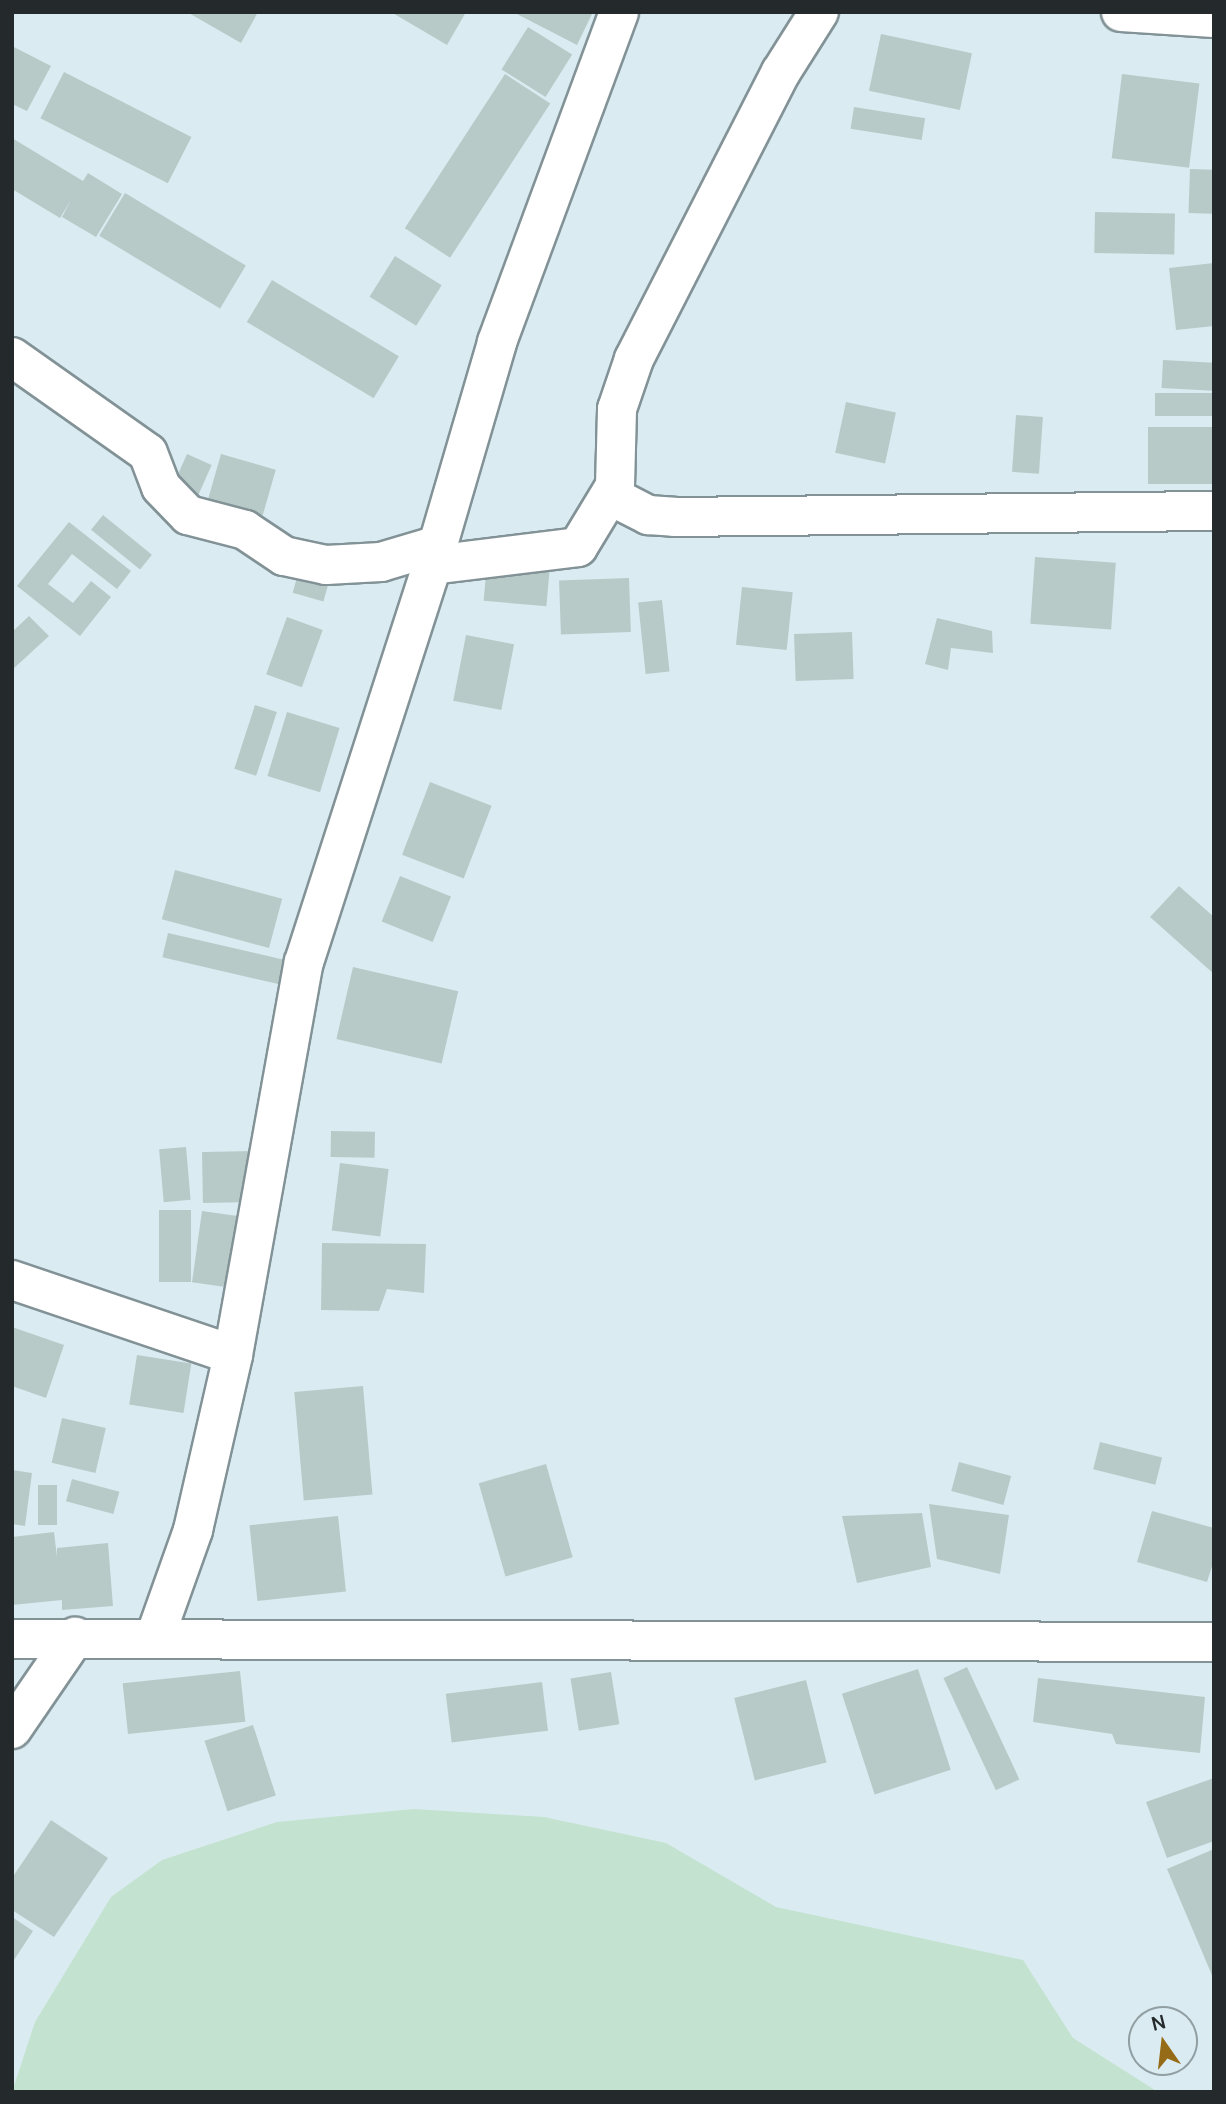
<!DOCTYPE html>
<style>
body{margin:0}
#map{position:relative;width:1226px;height:2104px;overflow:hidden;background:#daecf1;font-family:Manrope,sans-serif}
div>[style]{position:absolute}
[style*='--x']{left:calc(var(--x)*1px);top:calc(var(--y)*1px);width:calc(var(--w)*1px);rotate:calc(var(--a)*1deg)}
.green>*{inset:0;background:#c3e2d0}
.building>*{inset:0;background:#b8cac8;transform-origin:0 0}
.roads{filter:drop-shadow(2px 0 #829296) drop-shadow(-2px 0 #829296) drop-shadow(0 2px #829296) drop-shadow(0 -2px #829296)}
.minor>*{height:38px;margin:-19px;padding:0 19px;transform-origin:19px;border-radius:19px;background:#fff}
span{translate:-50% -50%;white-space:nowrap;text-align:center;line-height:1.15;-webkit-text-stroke:5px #daecf1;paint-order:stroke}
.frame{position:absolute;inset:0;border:14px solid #242a2c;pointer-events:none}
.north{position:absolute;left:1128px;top:2006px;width:70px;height:70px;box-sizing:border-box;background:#daecf1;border:2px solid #919ea2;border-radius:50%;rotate:346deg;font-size:19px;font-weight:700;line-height:28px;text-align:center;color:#242a2c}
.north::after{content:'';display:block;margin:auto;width:24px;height:32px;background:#966b17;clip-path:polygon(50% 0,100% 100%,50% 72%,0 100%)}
</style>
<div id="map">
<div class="green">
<i style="clip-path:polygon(414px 1809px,544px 1817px,666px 1843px,776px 1907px,1023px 1960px,1073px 2038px,1158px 2092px,12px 2092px,35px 2022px,111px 1897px,162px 1860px,277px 1822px)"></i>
</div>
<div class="building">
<i style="clip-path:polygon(187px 12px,258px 12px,241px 43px)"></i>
<i style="clip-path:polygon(391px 12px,466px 12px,447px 45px)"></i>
<i style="clip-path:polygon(513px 12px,593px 12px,577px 45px)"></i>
<i style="left:528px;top:27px;width:52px;height:50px;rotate:32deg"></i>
<i style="left:881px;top:34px;width:93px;height:58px;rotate:12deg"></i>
<i style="clip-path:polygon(12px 46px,51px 66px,27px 111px,12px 104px)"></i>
<i style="left:64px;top:72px;width:143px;height:52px;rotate:27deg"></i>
<i style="left:505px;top:74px;width:54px;height:184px;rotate:33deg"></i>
<i style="left:1122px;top:74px;width:78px;height:85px;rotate:7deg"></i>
<i style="left:854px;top:107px;width:72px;height:22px;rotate:9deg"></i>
<i style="clip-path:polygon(12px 138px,83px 181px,88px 173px,122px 194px,96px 237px,62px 217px,71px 200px,60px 218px,12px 189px)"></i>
<i style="left:1190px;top:169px;width:24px;height:44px;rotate:2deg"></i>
<i style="left:125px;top:193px;width:141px;height:50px;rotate:31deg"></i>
<i style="left:1095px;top:212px;width:80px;height:41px;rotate:1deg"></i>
<i style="left:395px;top:256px;width:55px;height:48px;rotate:32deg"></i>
<i style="clip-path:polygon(1214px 263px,1214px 326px,1176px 330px,1169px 268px)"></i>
<i style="left:272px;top:280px;width:148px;height:49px;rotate:31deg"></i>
<i style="left:1163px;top:360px;width:51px;height:28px;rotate:3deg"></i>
<i style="left:1155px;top:393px;width:59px;height:23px"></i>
<i style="left:846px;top:402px;width:51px;height:52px;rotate:12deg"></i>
<i style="left:1016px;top:415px;width:27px;height:57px;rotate:4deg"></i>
<i style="left:1214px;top:427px;width:57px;height:66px;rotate:90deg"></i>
<i style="left:187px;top:454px;width:27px;height:38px;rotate:24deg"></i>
<i style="left:221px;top:454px;width:57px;height:48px;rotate:16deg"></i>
<i style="left:103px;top:515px;width:63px;height:19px;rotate:39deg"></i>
<i style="clip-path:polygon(69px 522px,131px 571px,117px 589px,72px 554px,48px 584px,73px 603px,91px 581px,111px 597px,80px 636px,17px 586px)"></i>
<i style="left:488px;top:551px;width:63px;height:50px;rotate:5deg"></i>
<i style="left:1035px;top:557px;width:81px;height:67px;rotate:4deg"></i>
<i style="left:302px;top:560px;width:32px;height:34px;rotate:16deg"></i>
<i style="left:629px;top:578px;width:54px;height:70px;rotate:88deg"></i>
<i style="left:742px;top:587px;width:51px;height:58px;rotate:6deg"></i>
<i style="left:662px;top:600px;width:72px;height:24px;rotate:84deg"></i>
<i style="clip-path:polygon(29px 616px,49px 636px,12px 670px,12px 632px)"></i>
<i style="left:287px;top:617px;width:38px;height:61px;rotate:20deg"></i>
<i style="clip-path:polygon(937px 618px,992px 631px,993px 653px,951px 648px,948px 670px,925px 664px)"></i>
<i style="left:852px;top:632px;width:47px;height:58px;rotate:88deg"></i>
<i style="left:466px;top:635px;width:49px;height:67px;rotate:11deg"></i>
<i style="left:255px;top:705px;width:23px;height:67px;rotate:18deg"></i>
<i style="left:287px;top:712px;width:55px;height:67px;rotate:17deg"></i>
<i style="left:430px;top:782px;width:66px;height:78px;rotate:21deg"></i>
<i style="left:175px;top:870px;width:111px;height:51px;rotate:15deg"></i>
<i style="left:400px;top:876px;width:55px;height:49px;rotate:22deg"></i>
<i style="clip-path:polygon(1179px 886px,1214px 917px,1214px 974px,1150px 917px)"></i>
<i style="left:168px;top:933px;width:120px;height:25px;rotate:13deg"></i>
<i style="left:353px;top:967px;width:108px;height:74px;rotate:13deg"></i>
<i style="left:331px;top:1131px;width:44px;height:26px;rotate:1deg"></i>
<i style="left:186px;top:1147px;width:53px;height:27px;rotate:85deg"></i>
<i style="left:254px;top:1151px;width:51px;height:52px;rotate:89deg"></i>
<i style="left:340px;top:1163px;width:49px;height:68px;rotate:7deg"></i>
<i style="left:159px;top:1210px;width:32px;height:72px"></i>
<i style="left:202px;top:1211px;width:50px;height:72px;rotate:8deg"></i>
<i style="clip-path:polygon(322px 1243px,426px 1244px,424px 1293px,387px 1289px,379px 1311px,321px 1310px)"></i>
<i style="clip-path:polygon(12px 1327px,64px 1345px,46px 1398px,12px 1386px)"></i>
<i style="left:137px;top:1355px;width:55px;height:50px;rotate:9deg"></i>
<i style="left:363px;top:1386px;width:109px;height:69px;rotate:85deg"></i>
<i style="left:62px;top:1418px;width:45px;height:46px;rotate:13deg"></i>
<i style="left:1100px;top:1442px;width:64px;height:28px;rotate:14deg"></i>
<i style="left:959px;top:1462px;width:54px;height:30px;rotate:15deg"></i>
<i style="left:546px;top:1464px;width:97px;height:70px;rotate:74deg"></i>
<i style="clip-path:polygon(12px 1470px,32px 1473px,25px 1526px,12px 1524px)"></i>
<i style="left:72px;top:1479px;width:49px;height:23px;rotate:15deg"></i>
<i style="left:38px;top:1485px;width:19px;height:40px"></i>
<i style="clip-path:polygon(929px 1504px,1009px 1515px,1000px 1574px,937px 1559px)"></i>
<i style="clip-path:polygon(1152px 1511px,1214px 1528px,1214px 1560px,1207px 1582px,1137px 1562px)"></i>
<i style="clip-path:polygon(922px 1513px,931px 1567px,857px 1583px,842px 1516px)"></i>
<i style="left:338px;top:1516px;width:76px;height:89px;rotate:84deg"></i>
<i style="clip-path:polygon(54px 1532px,57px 1557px,57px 1548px,108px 1543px,113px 1606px,62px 1610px,62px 1600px,12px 1605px,12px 1537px)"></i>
<i style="left:967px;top:1667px;width:124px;height:26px;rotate:65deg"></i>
<i style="left:918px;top:1669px;width:106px;height:80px;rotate:72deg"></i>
<i style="left:240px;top:1671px;width:51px;height:118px;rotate:84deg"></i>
<i style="left:611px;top:1672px;width:53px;height:41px;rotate:81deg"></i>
<i style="clip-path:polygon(1038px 1678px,1205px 1697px,1200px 1753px,1116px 1744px,1112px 1734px,1033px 1722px)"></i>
<i style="left:806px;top:1680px;width:85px;height:74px;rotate:76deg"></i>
<i style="left:542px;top:1682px;width:49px;height:97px;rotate:83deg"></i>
<i style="left:253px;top:1725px;width:74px;height:51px;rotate:72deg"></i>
<i style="clip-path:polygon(1214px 1778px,1214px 1841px,1167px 1858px,1146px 1802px)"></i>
<i style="clip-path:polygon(51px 1820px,108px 1858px,54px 1937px,12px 1910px,12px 1878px)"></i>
<i style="clip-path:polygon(1214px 1849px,1214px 1980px,1167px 1869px)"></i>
<i style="clip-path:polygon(12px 1917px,33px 1931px,12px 1963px)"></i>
</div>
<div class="roads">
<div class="minor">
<i style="--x:1121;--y:12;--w:93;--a:3.7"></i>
<i style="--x:12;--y:357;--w:166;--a:35.2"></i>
<i style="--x:148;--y:453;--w:36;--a:69"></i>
<i style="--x:161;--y:487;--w:39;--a:46"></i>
<i style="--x:188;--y:515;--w:59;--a:14.7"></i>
<i style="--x:245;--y:530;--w:47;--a:33.7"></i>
<i style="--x:284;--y:556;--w:43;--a:12.1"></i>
<i style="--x:326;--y:565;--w:55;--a:-3.1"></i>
<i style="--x:381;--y:562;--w:59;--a:-16.6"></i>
<i style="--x:611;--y:496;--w:42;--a:27.2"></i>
<i style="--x:648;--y:515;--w:26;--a:4"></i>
<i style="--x:674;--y:517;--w:540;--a:-0.64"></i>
<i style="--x:432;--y:565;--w:147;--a:-7"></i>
<i style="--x:578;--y:547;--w:71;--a:-58.8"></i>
<i style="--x:615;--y:486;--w:77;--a:-88.5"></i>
<i style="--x:617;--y:409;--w:53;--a:-71.2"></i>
<i style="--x:634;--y:359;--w:322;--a:-62.9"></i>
<i style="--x:781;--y:72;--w:71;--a:-57.7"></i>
<i style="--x:12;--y:1280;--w:233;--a:18.7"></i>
<i style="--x:155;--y:1637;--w:114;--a:-70.4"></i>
<i style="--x:193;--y:1530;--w:180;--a:-77.1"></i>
<i style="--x:233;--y:1355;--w:399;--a:-79.8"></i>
<i style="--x:304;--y:962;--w:417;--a:-72.1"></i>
<i style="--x:432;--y:565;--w:232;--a:-73.7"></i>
<i style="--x:497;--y:342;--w:352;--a:-69.7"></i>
<i style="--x:12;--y:1639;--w:1202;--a:0.14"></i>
<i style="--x:12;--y:1729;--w:112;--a:-55.6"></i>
</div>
</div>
<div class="frame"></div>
<div class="north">N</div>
</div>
